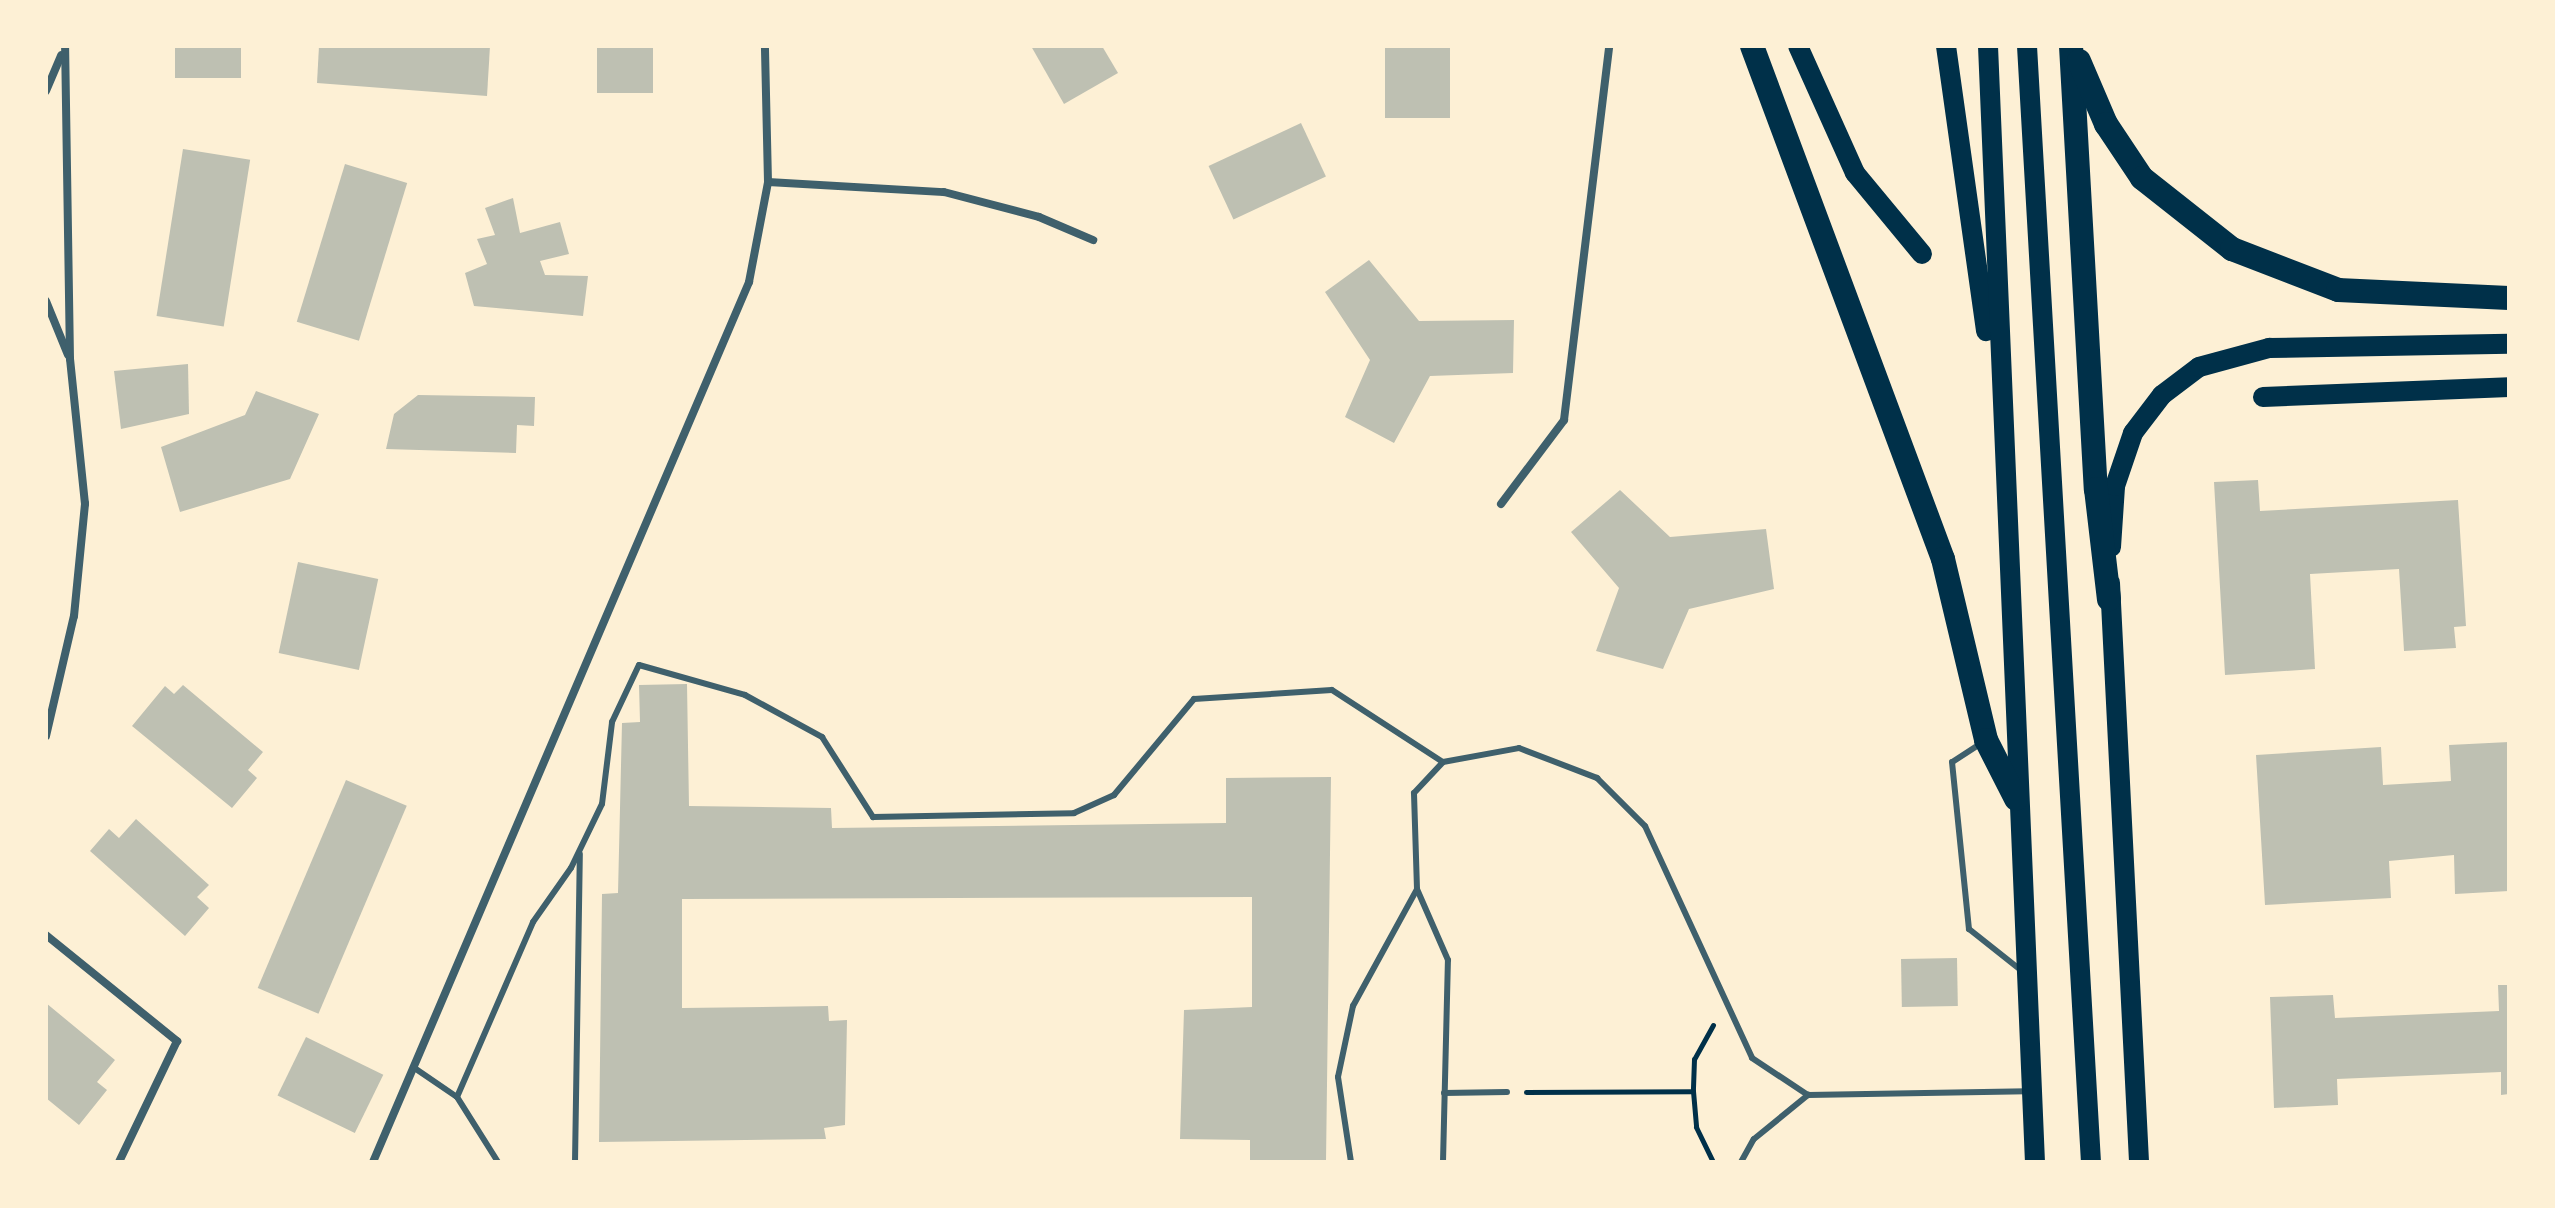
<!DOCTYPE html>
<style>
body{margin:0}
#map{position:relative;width:2555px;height:1208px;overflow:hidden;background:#fdf0d5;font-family:Figtree,sans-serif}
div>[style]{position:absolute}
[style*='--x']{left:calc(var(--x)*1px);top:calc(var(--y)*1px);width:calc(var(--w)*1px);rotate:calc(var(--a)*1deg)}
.building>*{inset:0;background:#bec0b2;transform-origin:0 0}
.path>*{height:5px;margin:-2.5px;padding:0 2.5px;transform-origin:2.5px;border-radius:2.5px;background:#003049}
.service>*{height:6px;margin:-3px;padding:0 3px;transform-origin:3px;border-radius:3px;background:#3f606c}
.minor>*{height:8px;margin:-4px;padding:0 4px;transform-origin:4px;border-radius:4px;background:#3f606c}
.primary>*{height:20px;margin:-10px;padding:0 10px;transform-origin:10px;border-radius:10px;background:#003049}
.motorway>*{height:24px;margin:-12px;padding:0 12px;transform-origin:12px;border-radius:12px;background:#003049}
span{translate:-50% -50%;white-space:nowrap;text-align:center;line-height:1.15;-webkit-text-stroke:6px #fdf0d5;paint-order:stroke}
.frame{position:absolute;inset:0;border:48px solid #fdf0d5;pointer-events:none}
</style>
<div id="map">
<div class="building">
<i style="left:175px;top:46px;width:66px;height:32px"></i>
<i style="clip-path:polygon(319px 46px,490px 46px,487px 96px,317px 83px)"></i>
<i style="left:597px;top:46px;width:56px;height:47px"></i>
<i style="clip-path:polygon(1031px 46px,1102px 46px,1118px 73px,1064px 104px)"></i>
<i style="left:1385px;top:46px;width:65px;height:72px"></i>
<i style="left:1301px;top:123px;width:59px;height:102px;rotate:65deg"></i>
<i style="left:183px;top:149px;width:68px;height:169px;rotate:9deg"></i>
<i style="left:345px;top:164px;width:65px;height:165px;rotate:17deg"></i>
<i style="clip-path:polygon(513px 198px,520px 233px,560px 222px,569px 254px,540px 261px,545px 275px,588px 276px,583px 316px,474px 306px,465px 273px,487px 264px,477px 239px,495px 235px,485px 208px)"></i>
<i style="clip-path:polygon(1369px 260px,1419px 321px,1514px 320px,1513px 373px,1430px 376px,1394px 443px,1345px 417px,1370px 360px,1325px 292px)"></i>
<i style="clip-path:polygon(188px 364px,189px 414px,121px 429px,114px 371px)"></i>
<i style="clip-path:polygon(256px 391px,319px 414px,290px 479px,180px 512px,161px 447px,245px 415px)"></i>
<i style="clip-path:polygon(418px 395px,535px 397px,534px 426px,517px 425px,516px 453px,386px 449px,394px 414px)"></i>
<i style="clip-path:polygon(2258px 480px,2260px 511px,2458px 500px,2466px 626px,2454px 627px,2456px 648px,2404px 651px,2399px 569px,2310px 574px,2315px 669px,2225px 675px,2214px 482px)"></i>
<i style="clip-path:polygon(1620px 490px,1670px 537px,1766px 529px,1774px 589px,1689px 609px,1663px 669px,1596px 651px,1619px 588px,1571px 532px)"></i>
<i style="left:298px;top:562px;width:82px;height:93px;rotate:12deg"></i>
<i style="clip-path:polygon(687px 684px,689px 806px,831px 808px,832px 828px,1226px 823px,1226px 778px,1331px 777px,1326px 1162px,1250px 1162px,1250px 1140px,1180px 1139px,1184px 1010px,1252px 1007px,1252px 897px,682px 899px,682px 1008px,828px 1006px,829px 1021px,847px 1020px,845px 1125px,824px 1128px,826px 1139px,599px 1142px,602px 894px,618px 893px,622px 723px,640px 722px,639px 685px)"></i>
<i style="clip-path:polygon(183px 685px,263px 752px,248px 770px,257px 778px,232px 808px,132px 726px,165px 686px,174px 694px)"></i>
<i style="clip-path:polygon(2509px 742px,2509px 891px,2455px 894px,2454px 855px,2389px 861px,2391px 898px,2265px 905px,2256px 755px,2381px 747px,2383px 785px,2451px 781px,2449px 745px)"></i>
<i style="left:346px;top:780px;width:66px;height:226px;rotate:23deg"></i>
<i style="clip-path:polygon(136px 819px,209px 885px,197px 897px,209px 908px,185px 936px,90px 851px,109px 829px,119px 838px)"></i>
<i style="left:1957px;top:958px;width:48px;height:56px;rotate:89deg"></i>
<i style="clip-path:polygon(2498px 985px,2509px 985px,2509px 1094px,2501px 1095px,2501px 1072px,2337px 1079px,2338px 1105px,2274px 1108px,2270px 997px,2333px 995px,2335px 1018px,2499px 1011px)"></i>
<i style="clip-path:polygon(46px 1003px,115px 1060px,97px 1082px,107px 1090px,79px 1125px,46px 1098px)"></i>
<i style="left:306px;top:1037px;width:86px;height:65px;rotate:26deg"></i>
</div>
<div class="path">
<i style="--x:1713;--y:1025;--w:39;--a:119"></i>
<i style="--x:1694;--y:1059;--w:32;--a:92"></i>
<i style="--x:1693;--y:1091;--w:36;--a:85"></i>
<i style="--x:1696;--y:1127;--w:39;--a:64"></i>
<i style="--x:1526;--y:1092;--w:167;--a:-0.3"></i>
</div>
<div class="service">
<i style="--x:1980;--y:744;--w:33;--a:147"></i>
<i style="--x:1952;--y:762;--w:168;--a:84.2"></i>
<i style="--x:1969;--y:929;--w:68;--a:38.4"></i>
<i style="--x:413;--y:1067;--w:53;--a:34.3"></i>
<i style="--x:1444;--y:1093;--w:63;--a:-0.9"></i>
<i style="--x:498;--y:1162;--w:77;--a:-122.2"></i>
<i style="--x:457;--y:1097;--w:191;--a:-66.5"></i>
<i style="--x:533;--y:922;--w:66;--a:-54.9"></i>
<i style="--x:571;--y:868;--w:71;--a:-64.2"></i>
<i style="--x:602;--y:804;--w:83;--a:-83"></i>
<i style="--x:612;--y:722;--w:63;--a:-64.7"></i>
<i style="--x:639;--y:665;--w:110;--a:15.8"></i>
<i style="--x:745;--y:695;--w:88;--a:28.6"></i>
<i style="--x:822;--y:737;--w:95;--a:57.5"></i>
<i style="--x:873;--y:817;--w:201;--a:-1.1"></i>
<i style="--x:1074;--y:813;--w:44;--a:-24.2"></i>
<i style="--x:1114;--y:795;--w:125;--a:-50.2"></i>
<i style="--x:1194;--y:699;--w:138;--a:-3.7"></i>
<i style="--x:1332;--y:690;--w:132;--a:33"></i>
<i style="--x:575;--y:1162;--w:308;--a:-89.1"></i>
<i style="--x:1351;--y:1162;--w:86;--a:-98.7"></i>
<i style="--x:1338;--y:1077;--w:73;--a:-78.1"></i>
<i style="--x:1353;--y:1006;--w:133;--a:-61.3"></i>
<i style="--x:1443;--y:1162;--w:202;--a:-88.6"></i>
<i style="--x:1448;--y:960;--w:77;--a:-113.6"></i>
<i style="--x:1417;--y:889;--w:96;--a:-91.8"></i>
<i style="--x:1414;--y:793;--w:42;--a:-46.9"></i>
<i style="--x:1443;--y:762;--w:77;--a:-10.4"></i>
<i style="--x:1519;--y:748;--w:84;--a:21"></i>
<i style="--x:1597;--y:778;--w:68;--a:45"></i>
<i style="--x:1645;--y:826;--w:255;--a:65.2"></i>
<i style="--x:1752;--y:1058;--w:67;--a:33.5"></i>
<i style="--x:1808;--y:1095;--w:219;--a:-1"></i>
<i style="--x:1741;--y:1162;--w:26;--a:-61"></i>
<i style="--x:1754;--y:1139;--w:70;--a:-39.2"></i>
</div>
<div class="minor">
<i style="--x:46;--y:91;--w:39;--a:-67"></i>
<i style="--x:768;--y:182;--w:176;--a:3.3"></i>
<i style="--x:944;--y:192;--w:98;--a:14.7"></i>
<i style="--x:1039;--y:217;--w:59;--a:23.1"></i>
<i style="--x:46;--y:301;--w:58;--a:67.8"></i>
<i style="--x:1501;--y:504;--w:105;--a:-53.1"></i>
<i style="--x:1564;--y:420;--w:377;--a:-83.1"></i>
<i style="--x:46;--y:736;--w:123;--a:-76.9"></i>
<i style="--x:74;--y:616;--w:113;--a:-84.4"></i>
<i style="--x:85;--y:504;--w:146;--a:-95.9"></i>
<i style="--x:70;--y:359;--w:313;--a:-90.9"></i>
<i style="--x:46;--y:935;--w:169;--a:39"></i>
<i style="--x:177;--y:1041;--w:134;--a:115.6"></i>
<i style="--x:373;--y:1162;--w:957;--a:-66.86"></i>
<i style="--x:749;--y:282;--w:102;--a:-79.2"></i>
<i style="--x:768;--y:182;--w:136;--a:-91.3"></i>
</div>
<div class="primary">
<i style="--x:1798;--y:46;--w:139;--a:65.8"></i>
<i style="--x:1855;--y:173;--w:105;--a:50.4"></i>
<i style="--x:1946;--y:46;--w:288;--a:82"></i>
<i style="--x:1988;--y:46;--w:1117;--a:87.59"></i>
<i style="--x:2027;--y:46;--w:1118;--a:86.72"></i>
<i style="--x:2263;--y:397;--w:246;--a:-2.3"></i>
<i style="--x:2111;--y:547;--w:61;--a:-86.2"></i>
<i style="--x:2115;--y:486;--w:56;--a:-71.2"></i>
<i style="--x:2133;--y:433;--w:48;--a:-52.7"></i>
<i style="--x:2162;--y:395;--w:46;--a:-37.1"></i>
<i style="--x:2199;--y:367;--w:73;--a:-15.2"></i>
<i style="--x:2269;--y:348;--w:240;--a:-1"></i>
<i style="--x:2110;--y:583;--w:580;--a:87.13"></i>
</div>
<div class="motorway">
<i style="--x:1752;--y:46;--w:547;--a:69.58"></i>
<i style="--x:1943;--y:559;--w:186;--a:76.6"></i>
<i style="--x:1986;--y:740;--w:66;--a:63"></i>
<i style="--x:2071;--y:46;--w:444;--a:86.8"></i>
<i style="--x:2096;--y:489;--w:111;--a:83.3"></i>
<i style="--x:2079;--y:61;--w:69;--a:66.8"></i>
<i style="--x:2106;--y:124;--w:65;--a:56.3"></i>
<i style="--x:2142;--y:178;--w:115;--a:38.3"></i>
<i style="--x:2232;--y:249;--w:114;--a:21.1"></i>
<i style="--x:2338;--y:290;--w:171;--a:2.7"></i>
</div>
<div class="frame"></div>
</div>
